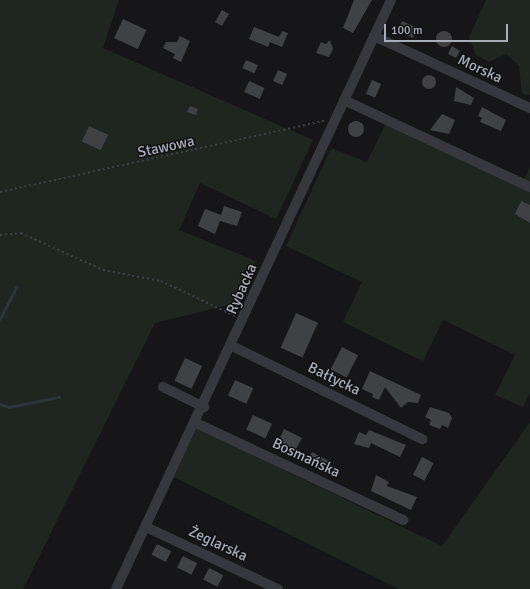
<!DOCTYPE html>
<meta charset="utf-8">
<style>
body{margin:0}
#map{position:relative;width:530px;height:589px;overflow:hidden;background:#161618;font-family:Signika,sans-serif}
div>[style]{position:absolute}
[style*='--x']{left:calc(var(--x)*1px);top:calc(var(--y)*1px);width:calc(var(--w)*1px);rotate:calc(var(--a)*1deg)}
.green>*{inset:0;background:#1e261f}
.stream>*{height:2.5px;margin:-1.25px;padding:0 1.25px;transform-origin:1.25px;border-radius:1.25px;background:#2c353c}
.building>*{inset:0;background:#404145;transform-origin:0 0}
.round{border-radius:50%}
.path>*{height:1.5px;margin-top:-0.75px;transform-origin:0;background:repeating-linear-gradient(90deg,#3d3f44 0 2px,transparent 0 5px)}
.minor>*{height:10px;margin:-5px;padding:0 5px;transform-origin:5px;border-radius:5px;background:#37383d}
span{translate:-50% -50%;white-space:nowrap;text-align:center;line-height:1.15;-webkit-text-stroke:3px #111113;paint-order:stroke}
.street-label{font-size:15px;color:#a8adb8}
.scale{position:absolute;left:384px;top:24px;width:124px;height:18px;box-sizing:border-box;border:2px solid #a8adb8;border-top:0;padding-left:5px;font-size:12px;line-height:14px;white-space:nowrap;color:#a8adb8;-webkit-text-stroke:3px #111113;paint-order:stroke}
</style>
<div id="map">
<div class="green">
<i style="clip-path:polygon(0 0,119px 0,103px 48px,313px 140px,276px 219px,200px 183px,179px 230px,256px 261px,245px 288px,237px 303px,155px 323px,23px 589px,0 589px)"></i>
<i style="clip-path:polygon(486px 0,530px 0,530px 95px,522px 94px,519px 66px,506px 54px,489px 62px,476px 55px,469px 37px)"></i>
<i style="clip-path:polygon(389px 117px,524px 179px,530px 167px,530px 393px,523px 407px,495px 395px,515px 355px,443px 320px,423px 361px,383px 342px,343px 322px,362px 282px,286px 246px,331px 148px,367px 162px)"></i>
<i style="clip-path:polygon(530px 422px,530px 589px,399px 589px,174px 477px,197px 428px,442px 546px)"></i>
</div>
<div class="stream">
<i style="--x:0;--y:319;--w:36;--a:-63"></i>
<i style="--x:0;--y:404;--w:9;--a:18"></i>
<i style="--x:9;--y:407;--w:51;--a:-11.3"></i>
</div>
<div class="building">
<i style="clip-path:polygon(354px 0,372px 0,353px 33px,343px 28px)"></i>
<i style="left:222px;top:10px;width:8px;height:14px;rotate:30deg"></i>
<i style="left:123px;top:19px;width:26px;height:21px;rotate:25deg"></i>
<i style="left:402px;top:21px;width:17px;height:11px;rotate:24deg"></i>
<i style="clip-path:polygon(254px 27px,279px 37px,282px 31px,288px 33px,282px 47px,270px 42px,268px 47px,249px 39px)"></i>
<i class="round" style="left:436px;top:31px;width:16px;height:16px"></i>
<i style="clip-path:polygon(180px 36px,190px 41px,181px 62px,173px 58px,175px 54px,163px 48px,166px 42px,177px 42px)"></i>
<i style="clip-path:polygon(330px 40px,333px 49px,329px 57px,316px 53px,321px 42px,326px 44px)"></i>
<i style="clip-path:polygon(452px 46px,460px 51px,456px 58px,448px 54px)"></i>
<i style="left:246px;top:60px;width:13px;height:9px;rotate:23deg"></i>
<i style="left:278px;top:70px;width:10px;height:12px;rotate:24deg"></i>
<i class="round" style="left:422px;top:75px;width:14px;height:14px"></i>
<i style="left:372px;top:80px;width:10px;height:15px;rotate:24deg"></i>
<i style="left:249px;top:81px;width:17px;height:12px;rotate:24deg"></i>
<i style="clip-path:polygon(456px 87px,474px 98px,471px 105px,454px 101px)"></i>
<i style="clip-path:polygon(190px 106px,198px 109px,196px 115px,187px 112px)"></i>
<i style="clip-path:polygon(482px 107px,506px 120px,501px 131px,480px 122px,482px 118px,478px 116px)"></i>
<i style="clip-path:polygon(442px 114px,455px 120px,449px 134px,430px 130px)"></i>
<i class="round" style="left:348px;top:121px;width:16px;height:16px"></i>
<i style="left:89px;top:126px;width:21px;height:17px;rotate:25deg"></i>
<i style="clip-path:polygon(521px 201px,530px 205px,530px 223px,515px 214px)"></i>
<i style="clip-path:polygon(224px 206px,242px 212px,237px 226px,220px 221px,215px 234px,198px 226px,205px 209px,221px 215px)"></i>
<i style="left:296px;top:313px;width:24px;height:38px;rotate:24deg"></i>
<i style="left:342px;top:347px;width:18px;height:25px;rotate:27deg"></i>
<i style="left:185px;top:358px;width:19px;height:25px;rotate:25deg"></i>
<i style="clip-path:polygon(370px 371px,421px 395px,418px 403px,408px 402px,401px 408px,385px 387px,379px 400px,372px 397px,373px 394px,362px 389px)"></i>
<i style="left:235px;top:380px;width:20px;height:17px;rotate:24deg"></i>
<i style="clip-path:polygon(430px 407px,449px 413px,452px 418px,448px 428px,442px 425px,440px 429px,429px 425px,431px 420px,425px 417px)"></i>
<i style="left:253px;top:415px;width:21px;height:16px;rotate:25deg"></i>
<i style="clip-path:polygon(284px 429px,302px 438px,295px 451px,277px 444px)"></i>
<i style="clip-path:polygon(369px 430px,406px 445px,400px 457px,371px 443px,369px 448px,354px 444px,359px 432px,366px 435px)"></i>
<i style="clip-path:polygon(312px 452px,329px 461px,326px 468px,307px 461px)"></i>
<i style="left:422px;top:457px;width:13px;height:20px;rotate:27deg"></i>
<i style="clip-path:polygon(376px 475px,389px 482px,387px 486px,417px 497px,411px 510px,371px 491px)"></i>
<i style="left:157px;top:544px;width:16px;height:12px;rotate:27deg"></i>
<i style="left:183px;top:556px;width:16px;height:13px;rotate:27deg"></i>
<i style="left:209px;top:568px;width:16px;height:13px;rotate:27deg"></i>
</div>
<div class="path">
<i style="--x:0;--y:192;--w:332;--a:-12.4"></i>
<i style="--x:0;--y:235;--w:21;--a:-5"></i>
<i style="--x:21;--y:233;--w:90;--a:24.3"></i>
<i style="--x:103;--y:270;--w:59;--a:10.7"></i>
<i style="--x:161;--y:281;--w:82;--a:25.3"></i>
</div>
<div class="minor">
<i style="--x:374;--y:36;--w:172;--a:24.8"></i>
<i style="--x:344;--y:100;--w:205;--a:25.1"></i>
<i style="--x:232;--y:346;--w:212;--a:26.1"></i>
<i style="--x:163;--y:387;--w:46;--a:26"></i>
<i style="--x:196;--y:423;--w:229;--a:25.1"></i>
<i style="--x:146;--y:527;--w:146;--a:25.2"></i>
<i style="--x:116;--y:589;--w:650;--a:-64.97"></i>
</div>
<div class="street-label">
<span style="left:480px;top:69px;rotate:25deg">Morska</span>
<span style="left:166px;top:147px;rotate:-12deg">Stawowa</span>
<span style="left:242px;top:289px;rotate:-66deg">Rybacka</span>
<span style="left:334px;top:379px;rotate:26deg">Bałtycka</span>
<span style="left:306px;top:458px;rotate:25deg">Bosmańska</span>
<span style="left:218px;top:544px;rotate:25deg">Żeglarska</span>
</div>
<div class="scale">100 m</div>
</div>
